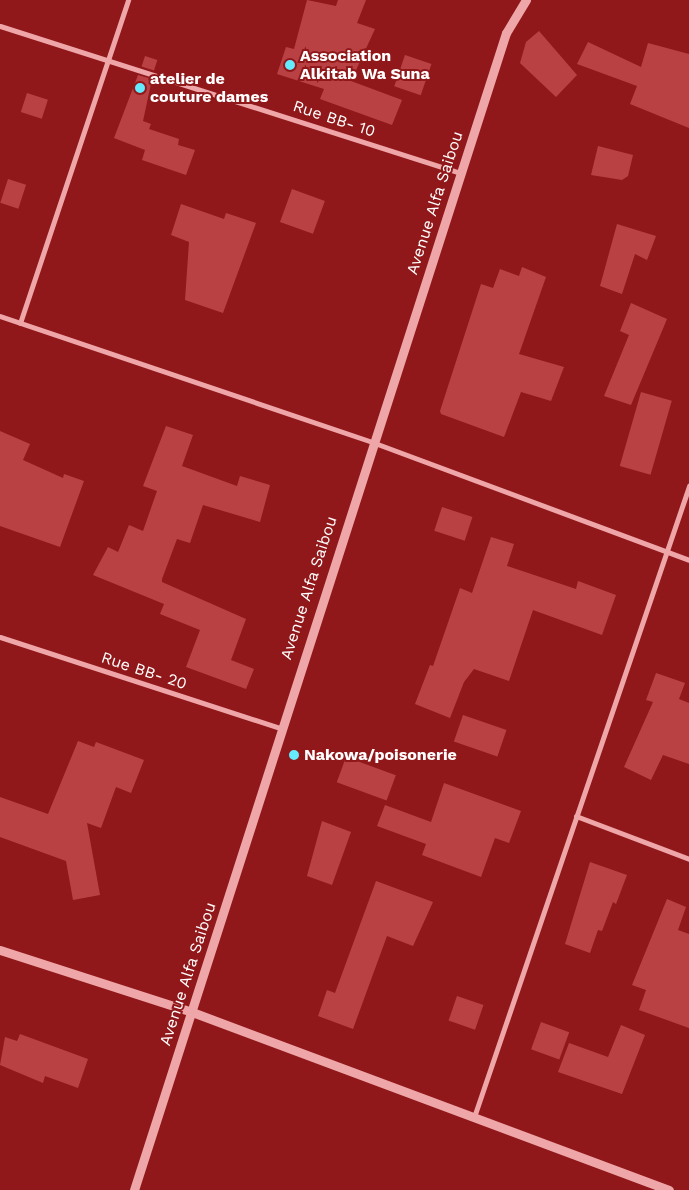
<!DOCTYPE html>
<style>
body{margin:0}
#map{position:relative;width:689px;height:1190px;overflow:hidden;background:#91181a;font-family:"Work Sans",sans-serif}
div>[style]{position:absolute}
[style*='--x']{left:calc(var(--x)*1px);top:calc(var(--y)*1px);width:calc(var(--w)*1px);rotate:calc(var(--a)*1deg)}
.building>*{inset:0;background:#b94144;transform-origin:0 0}
.minor>*{height:5px;margin:-2.5px;padding:0 2.5px;transform-origin:2.5px;border-radius:2.5px;background:#efa6a9}
.tertiary>*{height:9px;margin:-4.5px;padding:0 4.5px;transform-origin:4.5px;border-radius:4.5px;background:#efa6a9}
.dots>*{width:14px;height:14px;translate:-50% -50%;box-sizing:border-box;border:2px solid #91181a;border-radius:50%}
span{translate:-50% -50%;white-space:nowrap;text-align:center;line-height:1.15;-webkit-text-stroke:4px #91181a;paint-order:stroke}
.poi-label{font-size:16px;color:#fff;font-weight:700}
.left{translate:0 -50%;text-align:left}
.street-label{font-size:16px;color:#fff}
</style>
<div id="map">
<div class="building">
<i style="clip-path:polygon(307px 0,336px 6px,338px 0,366px 0,357px 23px,375px 29px,351px 81px,402px 100px,392px 125px,320px 99px,324px 89px,277px 74px,286px 47px,294px 49px)"></i>
<i style="clip-path:polygon(539px 31px,577px 75px,556px 97px,520px 63px,526px 42px)"></i>
<i style="clip-path:polygon(588px 42px,641px 67px,648px 43px,689px 54px,689px 128px,630px 104px,637px 86px,577px 64px)"></i>
<i style="left:405px;top:55px;width:28px;height:33px;rotate:19deg"></i>
<i style="left:145px;top:56px;width:13px;height:11px;rotate:18deg"></i>
<i style="clip-path:polygon(138px 75px,152px 79px,143px 121px,151px 124px,149px 129px,179px 139px,178px 145px,195px 150px,186px 175px,142px 160px,145px 150px,114px 138px)"></i>
<i style="left:27px;top:93px;width:22px;height:20px;rotate:18deg"></i>
<i style="clip-path:polygon(598px 146px,633px 155px,628px 176px,622px 180px,591px 175px)"></i>
<i style="left:8px;top:179px;width:19px;height:25px;rotate:18deg"></i>
<i style="left:292px;top:189px;width:35px;height:35px;rotate:20deg"></i>
<i style="clip-path:polygon(181px 204px,224px 219px,226px 213px,256px 223px,223px 313px,185px 300px,189px 242px,171px 235px)"></i>
<i style="clip-path:polygon(617px 224px,656px 236px,647px 260px,635px 254px,622px 294px,600px 286px)"></i>
<i style="clip-path:polygon(522px 267px,546px 277px,519px 354px,564px 367px,551px 401px,521px 392px,504px 437px,441px 414px,440px 411px,481px 284px,493px 288px,500px 269px,519px 276px)"></i>
<i style="clip-path:polygon(631px 303px,667px 319px,631px 405px,604px 396px,629px 335px,620px 331px)"></i>
<i style="left:641px;top:392px;width:32px;height:77px;rotate:16deg"></i>
<i style="clip-path:polygon(166px 426px,193px 435px,182px 466px,237px 486px,240px 476px,270px 485px,260px 522px,203px 505px,190px 543px,177px 539px,162px 579px,162px 582px,246px 619px,231px 660px,254px 669px,246px 689px,186px 667px,200px 630px,160px 614px,164px 604px,93px 575px,108px 547px,118px 552px,129px 525px,143px 531px,157px 491px,143px 486px)"></i>
<i style="clip-path:polygon(0 431px,30px 444px,23px 460px,63px 478px,64px 474px,84px 481px,60px 547px,0 526px)"></i>
<i style="left:442px;top:507px;width:32px;height:25px;rotate:18deg"></i>
<i style="clip-path:polygon(491px 537px,514px 544px,507px 566px,576px 589px,578px 581px,616px 595px,602px 635px,533px 610px,509px 681px,474px 669px,464px 682px,450px 718px,415px 704px,430px 665px,433px 666px,460px 588px,472px 593px)"></i>
<i style="clip-path:polygon(656px 673px,685px 683px,679px 699px,689px 703px,689px 764px,663px 755px,651px 780px,624px 767px,653px 702px,646px 700px)"></i>
<i style="left:463px;top:715px;width:46px;height:28px;rotate:19deg"></i>
<i style="clip-path:polygon(78px 741px,94px 747px,96px 742px,144px 760px,131px 793px,116px 787px,101px 828px,87px 823px,100px 895px,73px 900px,66px 861px,0 837px,0 797px,48px 814px)"></i>
<i style="left:346px;top:757px;width:53px;height:27px;rotate:20deg"></i>
<i style="clip-path:polygon(444px 783px,521px 811px,509px 843px,495px 838px,481px 877px,422px 855px,426px 844px,377px 826px,385px 805px,431px 822px)"></i>
<i style="clip-path:polygon(322px 821px,351px 832px,332px 885px,307px 876px)"></i>
<i style="clip-path:polygon(590px 862px,627px 875px,616px 904px,613px 902px,602px 931px,598px 930px,590px 953px,565px 944px)"></i>
<i style="clip-path:polygon(376px 881px,433px 902px,413px 946px,387px 936px,353px 1029px,318px 1016px,327px 990px,335px 993px)"></i>
<i style="clip-path:polygon(667px 899px,686px 907px,678px 930px,689px 934px,689px 1028px,639px 1010px,646px 990px,632px 985px)"></i>
<i style="left:457px;top:996px;width:28px;height:26px;rotate:19deg"></i>
<i style="left:541px;top:1022px;width:30px;height:29px;rotate:20deg"></i>
<i style="clip-path:polygon(621px 1025px,645px 1035px,622px 1094px,558px 1072px,569px 1043px,608px 1057px)"></i>
<i style="clip-path:polygon(20px 1034px,88px 1059px,78px 1088px,45px 1076px,43px 1083px,0 1065px,5px 1037px,17px 1041px)"></i>
</div>
<div class="minor">
<i style="--x:0;--y:26;--w:483;--a:17.7"></i>
<i style="--x:0;--y:316;--w:393;--a:18.7"></i>
<i style="--x:372;--y:442;--w:338;--a:20.4"></i>
<i style="--x:20;--y:323;--w:341;--a:-71.5"></i>
<i style="--x:0;--y:637;--w:294;--a:18"></i>
<i style="--x:576;--y:816;--w:121;--a:20.8"></i>
<i style="--x:474;--y:1117;--w:667;--a:-71.18"></i>
</div>
<div class="tertiary">
<i style="--x:0;--y:950;--w:202;--a:17.9"></i>
<i style="--x:192;--y:1012;--w:509;--a:20.46"></i>
<i style="--x:134;--y:1190;--w:1215;--a:-72.18"></i>
<i style="--x:506;--y:33;--w:39;--a:-59"></i>
</div>
<div class="dots">
<i style="left:290px;top:65px;background:#65ebff"></i>
<i style="left:140px;top:88px;background:#65ebff"></i>
<i style="left:294px;top:755px;background:#65ebff"></i>
</div>
<div class="poi-label">
<span class="left" style="left:300px;top:65px">Association<br>Alkitab Wa Suna</span>
<span class="left" style="left:150px;top:88px">atelier de<br>couture dames</span>
<span class="left" style="left:304px;top:755px">Nakowa/poisonerie</span>
</div>
<div class="street-label">
<span style="left:334px;top:119px;rotate:18deg">Rue BB- 10</span>
<span style="left:435px;top:203px;rotate:-72deg">Avenue Alfa Saibou</span>
<span style="left:309px;top:588px;rotate:-72deg">Avenue Alfa Saibou</span>
<span style="left:144px;top:671px;rotate:18deg">Rue BB- 20</span>
<span style="left:188px;top:974px;rotate:-72deg">Avenue Alfa Saibou</span>
</div>
</div>
